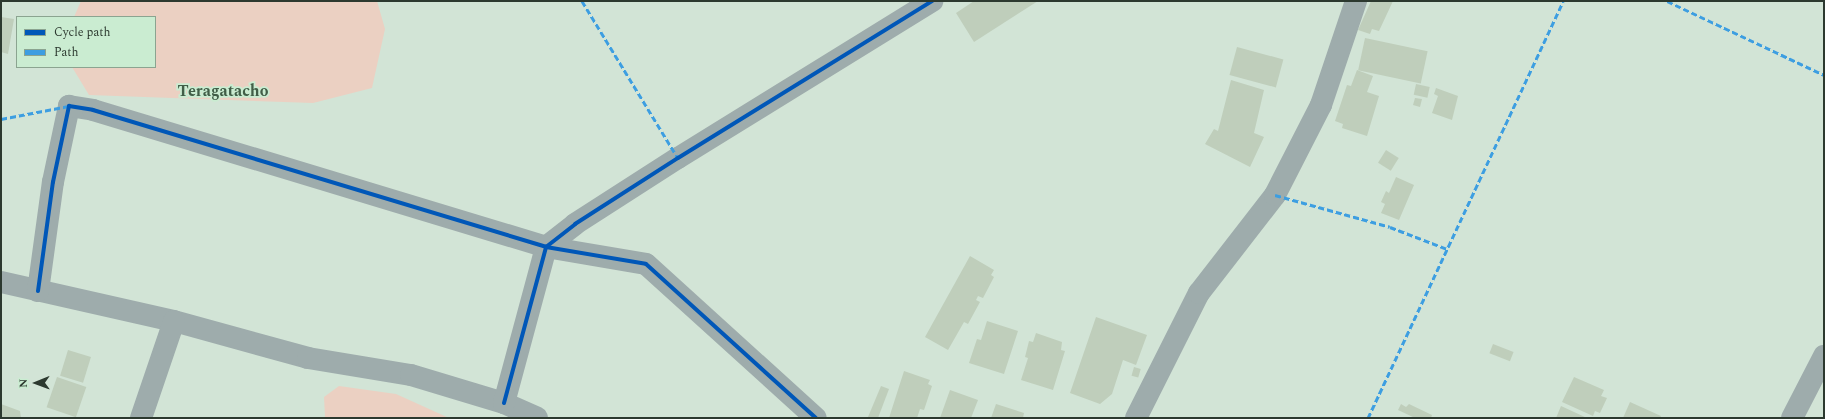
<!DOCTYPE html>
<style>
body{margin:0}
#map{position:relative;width:1825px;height:419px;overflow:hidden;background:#d2e4d6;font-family:Spectral,serif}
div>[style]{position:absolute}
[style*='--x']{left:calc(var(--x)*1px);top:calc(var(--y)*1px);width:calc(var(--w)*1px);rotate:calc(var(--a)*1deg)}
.green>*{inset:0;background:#ebd0c2}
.building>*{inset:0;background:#bfcebb;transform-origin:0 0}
.street>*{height:22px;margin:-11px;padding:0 11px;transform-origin:11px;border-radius:11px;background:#9eacac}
.quiet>*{height:3px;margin-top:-1.5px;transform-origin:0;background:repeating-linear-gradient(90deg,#3d9ee1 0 6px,transparent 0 9px)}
.cycleway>*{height:4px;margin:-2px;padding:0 2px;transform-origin:2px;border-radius:2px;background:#0057b8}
span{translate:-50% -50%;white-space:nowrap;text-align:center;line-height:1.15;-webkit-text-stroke:3.5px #caecd1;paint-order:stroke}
.quarter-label{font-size:16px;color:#415e47;font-weight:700}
.frame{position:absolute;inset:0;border:2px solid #2c392f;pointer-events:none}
.legend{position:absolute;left:16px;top:16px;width:140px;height:52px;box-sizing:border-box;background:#caecd1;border:1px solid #8ba490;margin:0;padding:5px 7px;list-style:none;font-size:12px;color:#2c392f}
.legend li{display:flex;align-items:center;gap:8px;height:20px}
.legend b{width:20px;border:1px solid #8ba490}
.north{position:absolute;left:16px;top:363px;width:40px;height:40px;-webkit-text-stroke:3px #caecd1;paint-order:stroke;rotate:269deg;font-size:11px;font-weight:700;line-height:16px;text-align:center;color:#2c392f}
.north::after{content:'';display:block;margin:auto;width:14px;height:18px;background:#2c392f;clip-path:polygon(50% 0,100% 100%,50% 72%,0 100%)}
</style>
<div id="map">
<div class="green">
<i style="clip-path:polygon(81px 1px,377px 1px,385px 29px,372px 88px,313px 103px,89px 95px,72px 67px,155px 67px,155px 17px,74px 17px)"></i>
<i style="clip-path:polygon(339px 386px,396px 394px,449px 418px,325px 417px,324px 397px)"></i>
</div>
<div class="building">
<i style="clip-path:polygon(974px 1px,1038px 1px,974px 42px,956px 13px)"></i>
<i style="clip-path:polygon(1371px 1px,1393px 1px,1379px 31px,1372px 29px,1370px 34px,1358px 30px)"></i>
<i style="clip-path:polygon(1px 17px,14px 19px,8px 54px,1px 52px)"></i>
<i style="left:1365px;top:38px;width:64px;height:33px;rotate:12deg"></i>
<i style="left:1237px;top:47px;width:48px;height:29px;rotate:15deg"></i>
<i style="clip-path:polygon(1357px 70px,1373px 76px,1367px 92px,1379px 96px,1367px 136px,1342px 128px,1343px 124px,1335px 121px,1347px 85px,1351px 86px)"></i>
<i style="clip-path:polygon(1231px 80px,1264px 90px,1254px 133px,1264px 137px,1250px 167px,1205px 144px,1214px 129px,1218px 131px)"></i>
<i style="left:1416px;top:84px;width:14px;height:11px;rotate:12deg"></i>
<i style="clip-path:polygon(1436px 88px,1458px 96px,1452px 120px,1432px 113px,1438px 96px,1434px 94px)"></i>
<i style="clip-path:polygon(1415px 98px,1422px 99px,1420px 107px,1413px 105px)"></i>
<i style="left:1386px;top:150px;width:15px;height:15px;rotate:32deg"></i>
<i style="clip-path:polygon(1396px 177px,1414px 185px,1399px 220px,1381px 213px,1385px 204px,1381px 202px,1386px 191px,1389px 193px)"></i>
<i style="clip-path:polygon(970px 256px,994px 270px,991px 275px,994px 277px,983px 298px,978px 296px,976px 300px,980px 302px,968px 324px,964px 322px,948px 350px,925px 337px)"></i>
<i style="clip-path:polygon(1096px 317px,1147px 335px,1136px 365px,1123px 360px,1112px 394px,1100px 404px,1070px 393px)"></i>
<i style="clip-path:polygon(987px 321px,1018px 331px,1004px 374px,969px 363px,977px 339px,981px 340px)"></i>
<i style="clip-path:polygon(1036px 333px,1062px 342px,1061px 350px,1065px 351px,1053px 390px,1021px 380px,1028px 358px,1025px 357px,1029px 341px,1033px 342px)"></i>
<i style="left:1493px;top:344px;width:22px;height:10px;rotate:21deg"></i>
<i style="left:68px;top:350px;width:24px;height:27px;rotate:17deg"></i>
<i style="left:1134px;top:367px;width:7px;height:9px;rotate:16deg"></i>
<i style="clip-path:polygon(904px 371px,930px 380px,928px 384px,932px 386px,924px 410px,920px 409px,917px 418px,889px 418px)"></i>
<i style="left:57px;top:377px;width:31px;height:32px;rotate:19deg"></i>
<i style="clip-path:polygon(1574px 377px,1604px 390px,1601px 396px,1607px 398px,1600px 413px,1595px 411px,1593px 416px,1562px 402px)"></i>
<i style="clip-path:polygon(881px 386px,889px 389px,878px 418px,870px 418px,868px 417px)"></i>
<i style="clip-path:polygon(950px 390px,978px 400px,971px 418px,940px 418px)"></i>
<i style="clip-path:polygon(1630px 402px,1661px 416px,1660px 418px,1623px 418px)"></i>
<i style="clip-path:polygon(1px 404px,20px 411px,21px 418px,1px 418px)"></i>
<i style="clip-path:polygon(996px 404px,1024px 413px,1023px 418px,991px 418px)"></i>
<i style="clip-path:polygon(1401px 404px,1406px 407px,1409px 404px,1432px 415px,1431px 418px,1415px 418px,1398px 410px)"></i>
<i style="clip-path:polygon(1561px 406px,1587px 418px,1556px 418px)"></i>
</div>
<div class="street">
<i style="--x:1;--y:282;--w:177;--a:12.7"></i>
<i style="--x:174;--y:321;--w:139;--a:15.4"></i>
<i style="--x:308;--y:358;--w:104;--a:9.4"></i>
<i style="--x:411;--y:375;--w:97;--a:16.8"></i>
<i style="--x:504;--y:403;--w:36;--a:24"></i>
<i style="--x:38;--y:291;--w:110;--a:-82.2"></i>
<i style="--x:53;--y:182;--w:78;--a:-78.1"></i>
<i style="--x:69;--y:106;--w:24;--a:9"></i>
<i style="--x:93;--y:110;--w:473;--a:16.8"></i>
<i style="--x:546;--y:247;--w:101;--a:9.6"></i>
<i style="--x:646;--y:264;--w:229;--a:42.2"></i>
<i style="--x:504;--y:403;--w:162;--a:-74.9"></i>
<i style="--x:546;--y:247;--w:37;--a:-38"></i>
<i style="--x:575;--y:224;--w:122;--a:-32.7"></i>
<i style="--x:678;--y:158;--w:299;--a:-31.7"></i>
<i style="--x:141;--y:418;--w:102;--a:-71.2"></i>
<i style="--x:1136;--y:418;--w:140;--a:-63.3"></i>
<i style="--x:1199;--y:293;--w:124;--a:-52.2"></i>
<i style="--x:1275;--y:195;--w:101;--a:-62.9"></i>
<i style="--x:1321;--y:105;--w:110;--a:-71.4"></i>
<i style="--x:1792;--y:418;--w:70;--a:-62.7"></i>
</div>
<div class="quiet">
<i style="--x:582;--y:1;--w:184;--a:58.6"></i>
<i style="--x:1667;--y:1;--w:174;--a:25.2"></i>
<i style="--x:1;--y:119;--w:69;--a:-10.8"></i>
<i style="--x:1275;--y:195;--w:119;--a:15.5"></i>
<i style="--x:1390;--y:227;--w:61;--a:21.1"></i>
<i style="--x:1368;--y:418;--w:460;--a:-64.9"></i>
</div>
<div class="cycleway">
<i style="--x:38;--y:291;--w:110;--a:-82.2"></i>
<i style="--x:53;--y:182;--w:78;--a:-78.1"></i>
<i style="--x:69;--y:106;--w:24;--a:9"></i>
<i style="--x:93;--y:110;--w:473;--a:16.8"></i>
<i style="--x:546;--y:247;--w:101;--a:9.6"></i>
<i style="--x:646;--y:264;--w:229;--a:42.2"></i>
<i style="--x:504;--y:403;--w:162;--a:-74.9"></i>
<i style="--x:546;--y:247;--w:37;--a:-38"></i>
<i style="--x:575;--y:224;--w:122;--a:-32.7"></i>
<i style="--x:678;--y:158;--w:299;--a:-31.7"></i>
</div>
<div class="quarter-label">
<span style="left:223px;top:91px">Teragatacho</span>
</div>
<div class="frame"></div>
<ul class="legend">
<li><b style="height:5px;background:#0057b8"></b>Cycle path</li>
<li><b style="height:5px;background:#3d9ee1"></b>Path</li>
</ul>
<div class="north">N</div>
</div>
